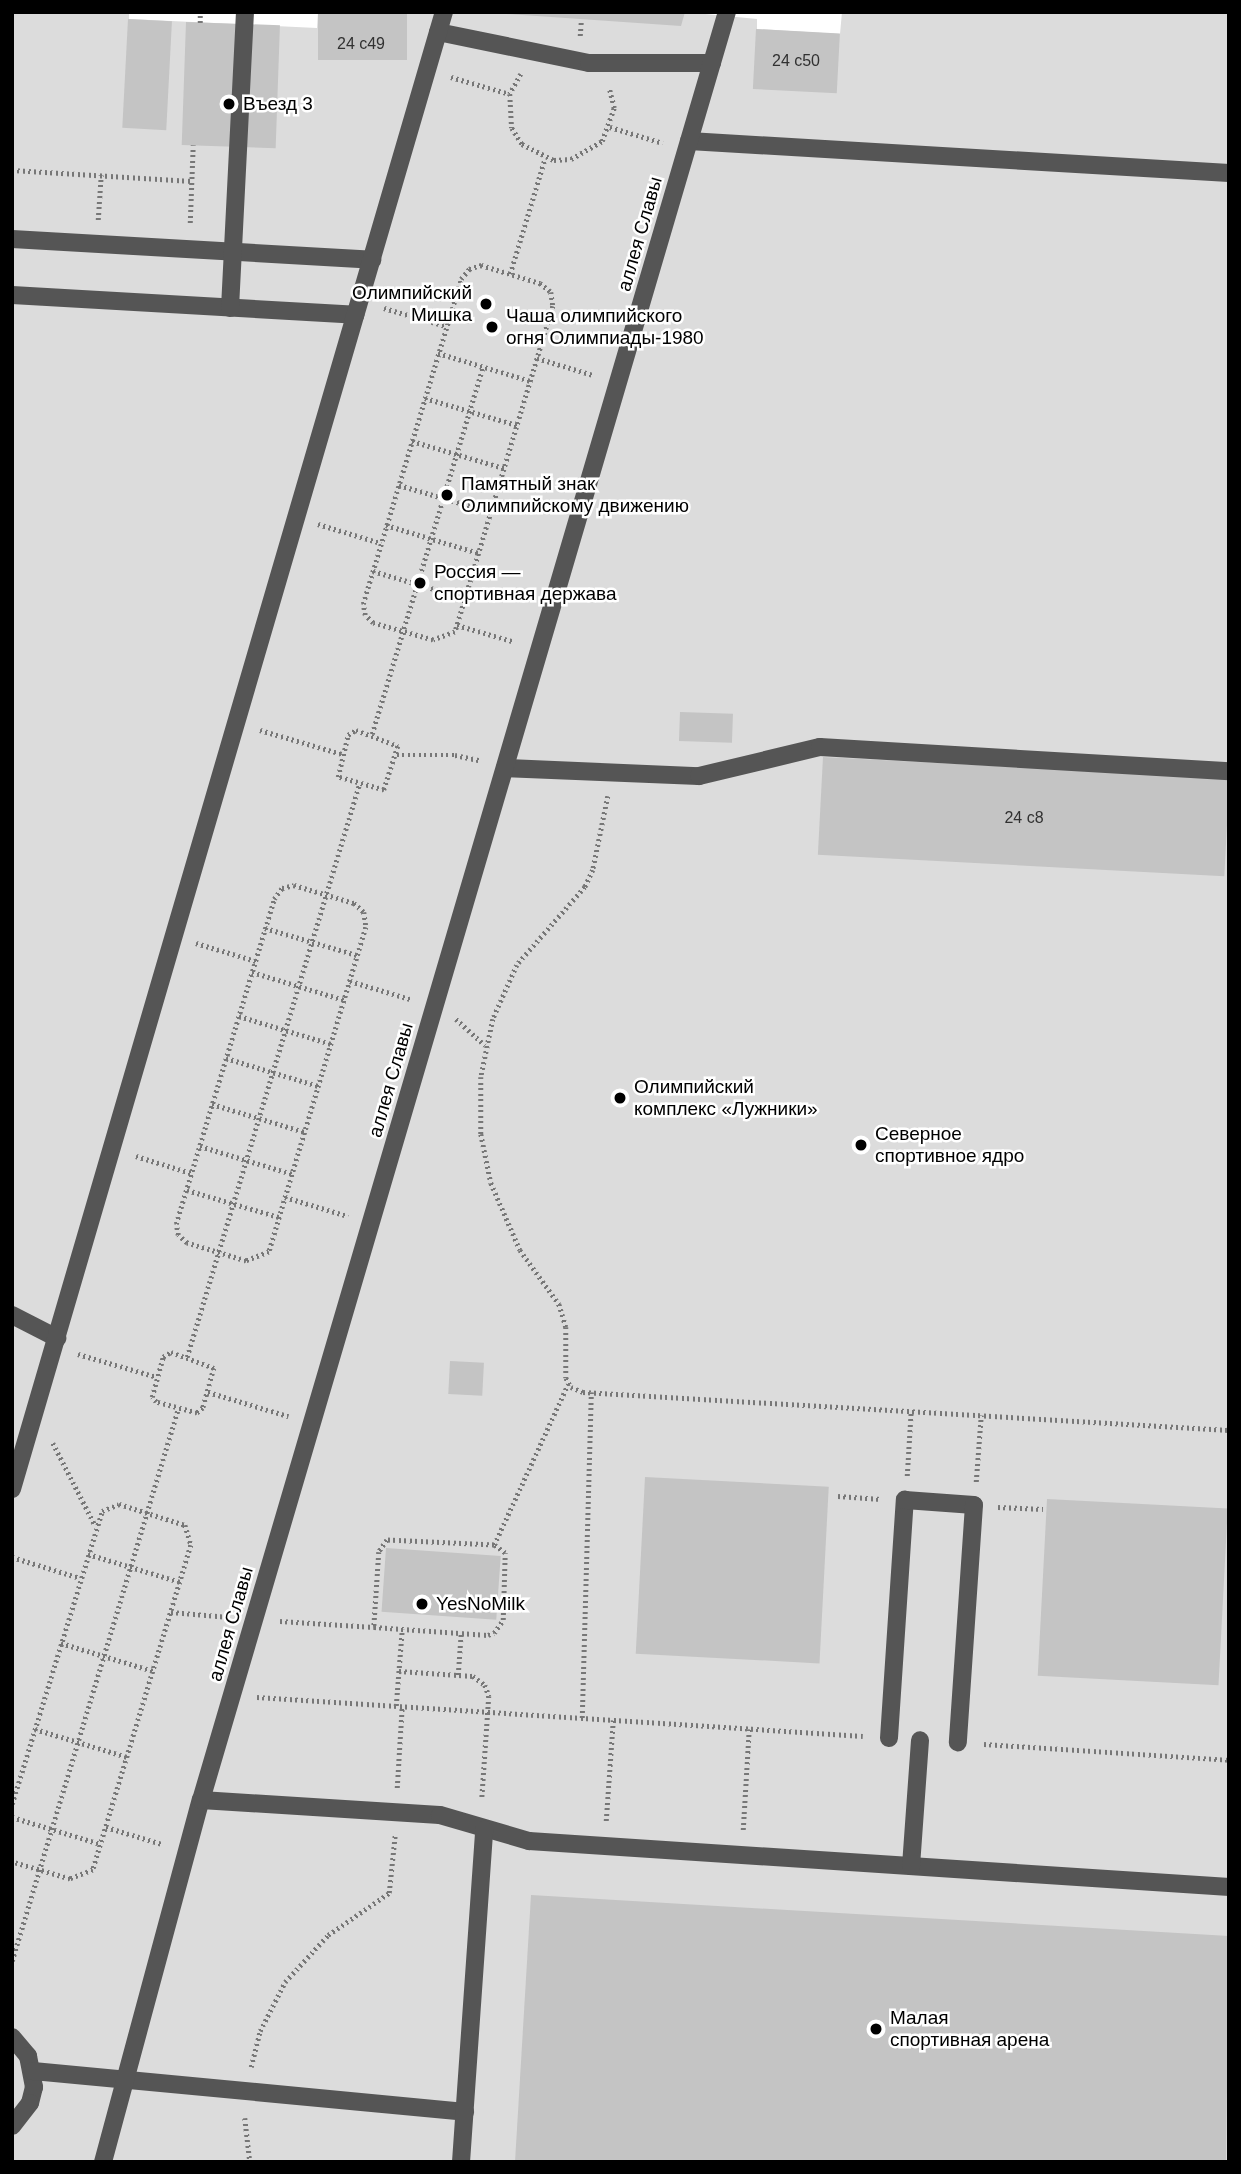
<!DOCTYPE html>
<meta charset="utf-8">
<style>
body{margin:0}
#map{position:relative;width:1241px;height:2174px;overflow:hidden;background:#fff;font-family:Arial,sans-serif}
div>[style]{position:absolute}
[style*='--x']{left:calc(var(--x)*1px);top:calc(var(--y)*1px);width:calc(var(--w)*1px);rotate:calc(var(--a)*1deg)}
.green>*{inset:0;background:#dcdcdc}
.building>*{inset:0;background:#c4c4c4;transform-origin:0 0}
.path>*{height:4.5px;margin-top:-2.25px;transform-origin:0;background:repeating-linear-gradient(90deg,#777 0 2px,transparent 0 5.5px)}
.minor>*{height:18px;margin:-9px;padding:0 9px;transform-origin:9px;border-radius:9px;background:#555}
.dots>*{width:19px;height:19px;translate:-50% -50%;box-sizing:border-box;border:4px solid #fff;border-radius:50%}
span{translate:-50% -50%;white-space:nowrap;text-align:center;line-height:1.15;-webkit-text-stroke:5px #fff;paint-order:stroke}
.number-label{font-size:16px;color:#313131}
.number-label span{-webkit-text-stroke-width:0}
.poi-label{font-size:19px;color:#000}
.left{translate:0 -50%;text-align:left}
.right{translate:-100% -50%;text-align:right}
.street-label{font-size:19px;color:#000}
.frame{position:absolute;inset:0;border:14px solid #000;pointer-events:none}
</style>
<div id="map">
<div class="green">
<i style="clip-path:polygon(12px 12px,129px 12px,129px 19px,317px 28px,318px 12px,685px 12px,757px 19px,757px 29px,840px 34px,842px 12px,1229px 12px,1229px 2162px,12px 2162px)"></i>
</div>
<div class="building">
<i style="left:318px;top:12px;width:89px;height:48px"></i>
<i style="clip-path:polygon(478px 12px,685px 12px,681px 26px)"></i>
<i style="left:128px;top:19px;width:44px;height:109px;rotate:3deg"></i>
<i style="left:186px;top:22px;width:94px;height:123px;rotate:2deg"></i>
<i style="left:756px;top:29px;width:84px;height:60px;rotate:3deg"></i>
<i style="left:680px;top:712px;width:53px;height:29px;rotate:2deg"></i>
<i style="left:823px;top:757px;width:407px;height:98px;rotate:3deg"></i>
<i style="left:450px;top:1361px;width:34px;height:33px;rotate:3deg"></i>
<i style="left:645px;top:1477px;width:184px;height:177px;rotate:3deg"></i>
<i style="left:1047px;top:1499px;width:181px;height:177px;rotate:3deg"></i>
<i style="left:386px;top:1548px;width:115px;height:64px;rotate:4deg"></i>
<i style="clip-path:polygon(531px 1895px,1229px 1936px,1226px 2162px,515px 2162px)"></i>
</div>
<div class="path">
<i style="--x:200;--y:23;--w:11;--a:-90"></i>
<i style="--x:580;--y:36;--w:16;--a:-86"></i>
<i style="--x:521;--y:74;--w:23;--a:119"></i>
<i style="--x:510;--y:94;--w:34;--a:87"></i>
<i style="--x:512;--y:128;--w:19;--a:58"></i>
<i style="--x:522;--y:144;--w:36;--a:27"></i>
<i style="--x:554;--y:160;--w:17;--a:-3"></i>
<i style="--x:571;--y:159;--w:36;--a:-30"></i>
<i style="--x:602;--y:141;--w:35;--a:-70"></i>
<i style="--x:614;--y:108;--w:21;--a:-104"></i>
<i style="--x:451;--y:77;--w:61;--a:16.1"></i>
<i style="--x:610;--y:127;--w:55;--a:16.8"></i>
<i style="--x:12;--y:170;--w:180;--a:3.5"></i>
<i style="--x:98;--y:220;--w:45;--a:-86.2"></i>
<i style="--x:190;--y:223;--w:78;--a:-87.8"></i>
<i style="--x:481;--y:265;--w:62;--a:17"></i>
<i style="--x:540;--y:283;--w:14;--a:39"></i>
<i style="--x:551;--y:292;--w:14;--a:82"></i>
<i style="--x:553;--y:306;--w:340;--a:106.7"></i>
<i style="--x:455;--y:632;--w:23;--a:160"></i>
<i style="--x:433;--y:640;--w:62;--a:-164.2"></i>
<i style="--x:373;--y:623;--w:11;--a:-135"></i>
<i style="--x:365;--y:615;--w:11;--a:-100"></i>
<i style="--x:363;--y:604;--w:339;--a:-73.2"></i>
<i style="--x:461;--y:279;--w:13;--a:-51"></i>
<i style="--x:469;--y:269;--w:13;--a:-18"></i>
<i style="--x:510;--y:274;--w:121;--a:-73.2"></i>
<i style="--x:384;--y:308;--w:65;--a:16.2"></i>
<i style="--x:438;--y:353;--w:97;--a:16.8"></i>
<i style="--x:537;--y:358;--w:59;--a:16.9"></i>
<i style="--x:425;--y:398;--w:96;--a:16.4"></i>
<i style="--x:412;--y:441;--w:96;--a:16.4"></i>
<i style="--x:399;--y:485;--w:96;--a:16.4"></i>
<i style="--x:318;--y:524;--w:66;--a:16.8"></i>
<i style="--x:386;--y:525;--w:97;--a:16.8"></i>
<i style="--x:373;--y:571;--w:96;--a:16.4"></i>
<i style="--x:457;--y:625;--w:60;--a:16.3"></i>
<i style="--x:260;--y:730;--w:85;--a:16.3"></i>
<i style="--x:356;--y:730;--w:45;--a:20.9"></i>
<i style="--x:398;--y:746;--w:46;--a:107.7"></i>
<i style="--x:384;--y:790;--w:48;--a:-164.2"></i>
<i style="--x:338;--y:777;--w:43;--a:-76.6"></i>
<i style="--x:348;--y:735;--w:9;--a:-32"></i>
<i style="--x:372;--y:734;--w:384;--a:-73.2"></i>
<i style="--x:397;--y:755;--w:58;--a:0"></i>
<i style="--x:455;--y:755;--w:25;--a:12"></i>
<i style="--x:608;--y:796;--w:76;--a:101.5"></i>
<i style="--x:593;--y:870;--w:19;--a:115"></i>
<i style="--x:585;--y:887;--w:103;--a:131.1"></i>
<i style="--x:517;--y:965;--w:59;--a:114"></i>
<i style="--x:493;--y:1019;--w:59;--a:101.7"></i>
<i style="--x:481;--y:1077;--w:57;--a:90"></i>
<i style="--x:481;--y:1134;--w:50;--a:78.5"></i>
<i style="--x:491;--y:1183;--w:73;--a:66.6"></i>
<i style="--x:520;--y:1250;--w:67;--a:54.2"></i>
<i style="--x:559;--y:1304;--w:24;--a:73"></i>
<i style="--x:566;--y:1327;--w:51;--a:90"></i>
<i style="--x:566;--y:1378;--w:10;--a:61"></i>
<i style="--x:571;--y:1387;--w:13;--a:23"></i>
<i style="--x:583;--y:1392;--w:647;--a:3.37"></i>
<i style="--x:294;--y:885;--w:63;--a:16.7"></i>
<i style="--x:354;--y:903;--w:13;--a:42"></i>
<i style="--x:364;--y:912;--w:15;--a:82"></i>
<i style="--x:366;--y:927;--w:339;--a:106.6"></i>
<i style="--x:269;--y:1252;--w:25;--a:159"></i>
<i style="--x:246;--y:1261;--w:62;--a:-163"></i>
<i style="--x:187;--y:1243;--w:12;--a:-138"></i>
<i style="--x:178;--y:1235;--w:11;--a:-100"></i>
<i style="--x:176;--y:1224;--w:339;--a:-73.2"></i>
<i style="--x:274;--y:899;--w:14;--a:-54"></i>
<i style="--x:282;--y:888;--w:12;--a:-14"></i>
<i style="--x:265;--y:928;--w:96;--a:16.4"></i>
<i style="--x:196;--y:943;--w:63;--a:16.7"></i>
<i style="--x:252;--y:972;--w:96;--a:16.9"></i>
<i style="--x:350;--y:981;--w:63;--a:16.7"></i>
<i style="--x:239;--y:1016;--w:96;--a:16.9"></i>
<i style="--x:456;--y:1019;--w:39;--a:42"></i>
<i style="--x:226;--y:1058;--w:96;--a:16.9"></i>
<i style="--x:212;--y:1104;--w:97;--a:16.8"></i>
<i style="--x:200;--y:1146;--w:96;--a:16.9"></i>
<i style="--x:136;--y:1156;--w:58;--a:17.2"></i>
<i style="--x:187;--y:1190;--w:96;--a:16.4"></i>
<i style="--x:285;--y:1197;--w:66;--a:16.8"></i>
<i style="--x:171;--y:1352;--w:46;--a:20.4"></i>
<i style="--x:214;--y:1368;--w:41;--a:105.4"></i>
<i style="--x:203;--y:1408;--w:8;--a:140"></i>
<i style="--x:197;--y:1413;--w:42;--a:-165"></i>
<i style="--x:156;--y:1402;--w:6;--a:-129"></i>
<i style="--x:152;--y:1397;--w:41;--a:-74.6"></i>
<i style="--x:163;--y:1357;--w:9;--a:-32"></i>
<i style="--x:78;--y:1354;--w:82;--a:16.2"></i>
<i style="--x:187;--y:1357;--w:597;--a:-73.26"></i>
<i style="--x:208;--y:1392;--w:84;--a:16.7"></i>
<i style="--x:53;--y:1443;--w:92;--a:62.9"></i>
<i style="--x:907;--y:1476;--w:65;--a:-86.5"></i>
<i style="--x:976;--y:1482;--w:67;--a:-85.7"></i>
<i style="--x:838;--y:1496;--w:43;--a:4"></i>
<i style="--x:998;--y:1507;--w:45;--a:2.5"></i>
<i style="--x:494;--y:1545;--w:177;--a:-65.3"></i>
<i style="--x:88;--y:1554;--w:96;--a:16.9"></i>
<i style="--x:12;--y:1557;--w:71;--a:17.2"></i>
<i style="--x:171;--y:1612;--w:58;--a:4.9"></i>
<i style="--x:280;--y:1621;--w:94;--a:3.7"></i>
<i style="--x:374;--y:1627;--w:114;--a:4"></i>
<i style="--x:488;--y:1635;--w:6;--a:-18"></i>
<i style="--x:494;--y:1633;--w:16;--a:-55"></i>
<i style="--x:503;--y:1620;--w:67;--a:-88.3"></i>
<i style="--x:505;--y:1553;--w:14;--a:-144"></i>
<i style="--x:494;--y:1545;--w:107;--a:-177.3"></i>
<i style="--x:387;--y:1540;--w:14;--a:124"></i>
<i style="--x:379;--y:1552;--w:75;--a:93.8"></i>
<i style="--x:61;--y:1643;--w:96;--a:16.9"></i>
<i style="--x:399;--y:1671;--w:74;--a:3.9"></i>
<i style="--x:473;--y:1676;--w:15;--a:37"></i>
<i style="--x:485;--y:1685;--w:12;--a:70"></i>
<i style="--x:489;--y:1696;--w:104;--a:93.9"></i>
<i style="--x:458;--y:1675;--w:42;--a:-85.9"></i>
<i style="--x:257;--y:1697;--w:607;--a:3.68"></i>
<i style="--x:396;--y:1706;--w:77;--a:-85.5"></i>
<i style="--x:582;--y:1718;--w:326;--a:-88.4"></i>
<i style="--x:35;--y:1729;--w:96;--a:16.9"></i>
<i style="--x:984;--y:1744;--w:246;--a:3.7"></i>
<i style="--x:397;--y:1788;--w:82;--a:-86.5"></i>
<i style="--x:12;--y:1804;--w:307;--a:-72.9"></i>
<i style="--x:102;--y:1511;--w:18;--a:-22"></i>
<i style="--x:119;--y:1504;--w:69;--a:17.7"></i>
<i style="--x:185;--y:1525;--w:21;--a:73"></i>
<i style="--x:191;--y:1545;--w:339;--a:106.8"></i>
<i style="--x:93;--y:1870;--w:25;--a:159"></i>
<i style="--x:70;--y:1879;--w:60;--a:-163.7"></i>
<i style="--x:12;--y:1817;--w:93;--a:16.9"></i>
<i style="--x:606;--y:1821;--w:101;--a:-86"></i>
<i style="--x:106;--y:1827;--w:59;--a:16.9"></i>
<i style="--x:743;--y:1830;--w:101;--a:-86.6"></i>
<i style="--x:12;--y:1961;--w:576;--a:-73.26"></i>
<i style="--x:251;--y:2067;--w:37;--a:-76"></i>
<i style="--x:260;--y:2031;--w:55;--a:-63"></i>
<i style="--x:285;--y:1982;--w:64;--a:-47.5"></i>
<i style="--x:328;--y:1935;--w:74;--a:-34.5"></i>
<i style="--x:389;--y:1893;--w:58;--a:-84.1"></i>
<i style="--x:245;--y:2118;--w:44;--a:83.5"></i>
</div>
<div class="minor">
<i style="--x:438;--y:32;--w:154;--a:11.6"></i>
<i style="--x:589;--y:63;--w:123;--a:0"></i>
<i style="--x:689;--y:141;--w:541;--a:3.39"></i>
<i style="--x:12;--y:239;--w:361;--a:3.3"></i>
<i style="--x:12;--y:295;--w:344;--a:3.3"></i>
<i style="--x:230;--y:308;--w:296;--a:-87.1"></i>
<i style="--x:505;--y:768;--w:194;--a:2.4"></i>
<i style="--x:699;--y:776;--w:124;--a:-13.5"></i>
<i style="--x:820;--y:747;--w:410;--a:3.4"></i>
<i style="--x:12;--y:1315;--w:51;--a:27.1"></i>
<i style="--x:12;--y:1489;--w:1539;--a:-73.7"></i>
<i style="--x:889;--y:1738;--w:239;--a:-86.2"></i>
<i style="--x:905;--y:1500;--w:69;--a:4.1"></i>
<i style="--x:974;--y:1505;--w:238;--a:93.9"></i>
<i style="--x:201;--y:1800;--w:239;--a:3.6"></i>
<i style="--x:440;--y:1815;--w:93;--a:16.3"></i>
<i style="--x:529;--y:1841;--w:702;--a:3.76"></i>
<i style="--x:911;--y:1866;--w:126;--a:-85.9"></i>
<i style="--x:12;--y:2037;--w:25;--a:50"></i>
<i style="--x:28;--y:2056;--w:32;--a:79"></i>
<i style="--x:34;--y:2087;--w:16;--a:104"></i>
<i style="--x:30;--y:2103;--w:29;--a:128"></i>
<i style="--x:33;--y:2071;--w:434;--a:5.4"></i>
<i style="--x:103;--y:2162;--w:375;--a:-74.9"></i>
<i style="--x:201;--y:1800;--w:1864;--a:-73.61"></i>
<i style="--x:461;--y:2162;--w:333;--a:-86"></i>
</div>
<div class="dots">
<i style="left:229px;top:104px;background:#000"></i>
<i style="left:486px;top:304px;background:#000"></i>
<i style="left:492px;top:327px;background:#000"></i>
<i style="left:447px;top:495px;background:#000"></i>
<i style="left:420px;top:583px;background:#000"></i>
<i style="left:620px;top:1098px;background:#000"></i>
<i style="left:861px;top:1145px;background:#000"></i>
<i style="left:422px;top:1604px;background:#000"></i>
<i style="left:876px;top:2029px;background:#000"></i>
</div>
<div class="number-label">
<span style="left:361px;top:44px">24 с49</span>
<span style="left:796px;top:61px">24 с50</span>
<span style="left:1024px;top:818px">24 с8</span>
</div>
<div class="poi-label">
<span class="left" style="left:243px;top:104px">Въезд 3</span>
<span class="right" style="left:472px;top:304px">Олимпийский<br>Мишка</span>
<span class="left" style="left:506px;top:327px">Чаша олимпийского<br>огня Олимпиады-1980</span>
<span class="left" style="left:461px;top:495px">Памятный знак<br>Олимпийскому движению</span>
<span class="left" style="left:434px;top:583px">Россия —<br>спортивная держава</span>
<span class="left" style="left:634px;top:1098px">Олимпийский<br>комплекс «Лужники»</span>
<span class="left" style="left:875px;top:1145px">Северное<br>спортивное ядро</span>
<span class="left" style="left:436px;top:1604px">YesNoMilk</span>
<span class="left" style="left:890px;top:2029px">Малая<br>спортивная арена</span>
</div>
<div class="street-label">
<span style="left:640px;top:234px;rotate:-74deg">аллея Славы</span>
<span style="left:391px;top:1080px;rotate:-74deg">аллея Славы</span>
<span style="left:231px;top:1624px;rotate:-74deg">аллея Славы</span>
</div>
<div class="frame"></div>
</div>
